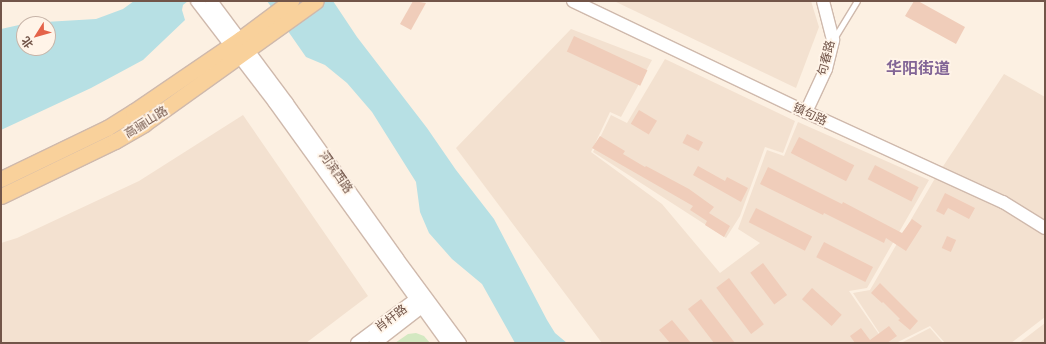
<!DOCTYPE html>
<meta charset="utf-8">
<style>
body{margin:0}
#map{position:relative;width:1046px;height:344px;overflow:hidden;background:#fcf0e2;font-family:Ubuntu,"Noto Sans SC",sans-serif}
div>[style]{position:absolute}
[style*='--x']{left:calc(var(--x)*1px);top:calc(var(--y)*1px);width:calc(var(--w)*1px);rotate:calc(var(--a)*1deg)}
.residential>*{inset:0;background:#f3e1d0}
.green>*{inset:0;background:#d3e8c1}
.water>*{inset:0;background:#b7e0e4}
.building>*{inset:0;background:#f0cdba;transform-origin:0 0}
.roads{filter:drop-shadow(1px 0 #cfb9ac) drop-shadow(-1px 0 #cfb9ac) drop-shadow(0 1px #cfb9ac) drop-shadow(0 -1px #cfb9ac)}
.service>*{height:4.5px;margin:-2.25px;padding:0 2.25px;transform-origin:2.25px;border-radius:2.25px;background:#fff}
.tertiary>*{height:12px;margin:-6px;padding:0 6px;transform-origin:6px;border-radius:6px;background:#fff}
.primary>*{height:15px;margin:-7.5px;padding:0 7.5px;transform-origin:7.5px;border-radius:7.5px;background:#f9d19b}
span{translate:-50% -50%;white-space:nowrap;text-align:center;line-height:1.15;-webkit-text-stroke:3.5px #fff4e8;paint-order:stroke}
.street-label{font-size:12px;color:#725549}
.district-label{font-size:16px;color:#826596;font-weight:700}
.frame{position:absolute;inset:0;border:2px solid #725549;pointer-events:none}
.north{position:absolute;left:16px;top:16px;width:40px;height:40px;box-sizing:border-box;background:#fff4e8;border:1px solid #c7b4a8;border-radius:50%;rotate:233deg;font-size:11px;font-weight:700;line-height:16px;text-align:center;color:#725549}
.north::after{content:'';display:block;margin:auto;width:14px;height:18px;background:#e46349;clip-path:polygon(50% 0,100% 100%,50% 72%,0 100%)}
</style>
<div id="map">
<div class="residential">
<i style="clip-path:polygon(614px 1px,811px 1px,819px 27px,796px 88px)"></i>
<i style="clip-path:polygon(571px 29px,652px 60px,621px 117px,610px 112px,591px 152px,662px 204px,720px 273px,760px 243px,738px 229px,767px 150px,784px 156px,798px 122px,929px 180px,867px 288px,849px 291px,885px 343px,602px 343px,456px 148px)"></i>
<i style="clip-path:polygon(665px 59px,795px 121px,783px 153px,765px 147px,740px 216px,726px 238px,593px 152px,611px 115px,627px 123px)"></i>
<i style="clip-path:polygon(1004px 74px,1045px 97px,1045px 317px,1011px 343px,945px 343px,930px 326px,896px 343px,886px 343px,853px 293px,870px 290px,934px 180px)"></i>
<i style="clip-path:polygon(243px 115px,368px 296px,306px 343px,1px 343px,1px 243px,17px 238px,139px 181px)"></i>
<i style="clip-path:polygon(1045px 323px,1045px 343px,1019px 343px)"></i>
<i style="clip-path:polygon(930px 328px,943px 343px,901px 343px)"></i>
</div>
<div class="green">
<i style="clip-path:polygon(416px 333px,424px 336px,430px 343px,395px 343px,408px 334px)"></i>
</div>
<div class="water">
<i style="clip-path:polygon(evenodd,134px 1px,188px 1px,183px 5px,182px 10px,185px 20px,143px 60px,91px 88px,1px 130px,1px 29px,28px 23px,96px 19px,123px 9px,134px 1px,24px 24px,48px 24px,48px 48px,24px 48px,24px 24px)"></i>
<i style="clip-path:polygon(267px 1px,333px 1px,357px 37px,427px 128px,456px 170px,494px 219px,547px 320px,555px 333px,567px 343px,515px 343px,482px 284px,452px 259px,429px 233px,420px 212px,416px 182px,372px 112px,347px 83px,325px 65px,306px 57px)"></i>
</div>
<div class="building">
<i style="clip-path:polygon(413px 1px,426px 3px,411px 30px,400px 24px)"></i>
<i style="clip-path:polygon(914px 1px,918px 1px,965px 27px,956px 44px,905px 16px)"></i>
<i style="left:574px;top:36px;width:81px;height:17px;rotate:25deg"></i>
<i style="left:639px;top:110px;width:21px;height:16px;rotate:31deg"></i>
<i style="left:687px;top:134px;width:18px;height:10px;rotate:27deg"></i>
<i style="clip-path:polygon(600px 136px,625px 151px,623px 154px,645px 167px,646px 166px,689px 189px,714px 207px,709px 213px,730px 226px,724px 237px,705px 225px,707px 221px,690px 210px,693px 206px,592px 148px)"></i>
<i style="left:799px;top:137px;width:62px;height:18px;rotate:27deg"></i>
<i style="left:875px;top:165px;width:49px;height:16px;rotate:27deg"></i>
<i style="clip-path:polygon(698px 166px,725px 181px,727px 177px,748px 188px,741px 202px,693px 175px)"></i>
<i style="clip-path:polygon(768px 167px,842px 204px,843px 202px,902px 233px,912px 219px,922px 226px,906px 251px,886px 238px,884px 243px,824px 213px,823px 215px,760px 184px)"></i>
<i style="clip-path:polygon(945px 193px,975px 208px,969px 219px,948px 208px,944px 215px,936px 211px)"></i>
<i style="left:756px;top:208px;width:63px;height:16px;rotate:27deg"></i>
<i style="left:947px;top:236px;width:10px;height:13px;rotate:24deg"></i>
<i style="left:824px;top:242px;width:55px;height:17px;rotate:27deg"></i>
<i style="left:763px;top:263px;width:40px;height:16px;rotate:53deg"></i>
<i style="left:729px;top:278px;width:58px;height:16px;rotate:53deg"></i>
<i style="clip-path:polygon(880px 283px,918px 321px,910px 330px,898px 320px,900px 319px,883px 302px,882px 303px,871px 293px)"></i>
<i style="left:812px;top:288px;width:40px;height:15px;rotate:42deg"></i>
<i style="clip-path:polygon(701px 299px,735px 343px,714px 343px,688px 309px)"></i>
<i style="clip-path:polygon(672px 320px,691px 343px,670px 343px,659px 330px)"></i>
<i style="clip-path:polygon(889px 326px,897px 336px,887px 343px,855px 343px,850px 336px,861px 328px,870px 340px)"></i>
</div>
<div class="roads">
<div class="service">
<i style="--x:835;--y:37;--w:42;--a:-58.6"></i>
</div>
<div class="tertiary">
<i style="--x:197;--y:1;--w:128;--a:52.6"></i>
<i style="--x:275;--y:103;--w:296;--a:54.2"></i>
<i style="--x:211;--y:1;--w:127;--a:53.3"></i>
<i style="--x:287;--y:103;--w:190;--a:54.6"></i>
<i style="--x:397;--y:258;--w:106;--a:53.5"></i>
<i style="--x:573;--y:1;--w:258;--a:25.5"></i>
<i style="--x:806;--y:112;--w:217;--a:24.6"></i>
<i style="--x:1003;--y:202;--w:49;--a:31.8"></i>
<i style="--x:806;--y:112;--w:47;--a:-65.1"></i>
<i style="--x:826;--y:69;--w:30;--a:-76"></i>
<i style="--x:833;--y:40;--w:40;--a:-104.4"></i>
<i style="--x:357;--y:343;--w:82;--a:-36.6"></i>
<i style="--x:375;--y:343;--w:67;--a:-37.7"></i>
</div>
<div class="primary">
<i style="--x:1;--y:179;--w:118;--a:-25.7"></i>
<i style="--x:107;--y:128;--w:31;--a:-32"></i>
<i style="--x:133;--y:112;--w:130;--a:-34.3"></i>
<i style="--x:240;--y:39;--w:64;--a:-36.7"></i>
<i style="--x:1;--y:196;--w:127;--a:-25.8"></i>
<i style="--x:115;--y:141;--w:34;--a:-30"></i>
<i style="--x:144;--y:124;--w:211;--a:-35.6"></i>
</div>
</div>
<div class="street-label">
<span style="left:826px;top:58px;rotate:-76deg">句春路</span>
<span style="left:810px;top:114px;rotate:25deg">镇句路</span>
<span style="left:146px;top:122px;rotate:-32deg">高骊山路</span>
<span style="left:336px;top:172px;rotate:55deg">河滨西路</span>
<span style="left:391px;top:318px;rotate:-37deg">肖杆路</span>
</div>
<div class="district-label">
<span style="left:918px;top:68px">华阳街道</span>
</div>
<div class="frame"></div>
<div class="north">北</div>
</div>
